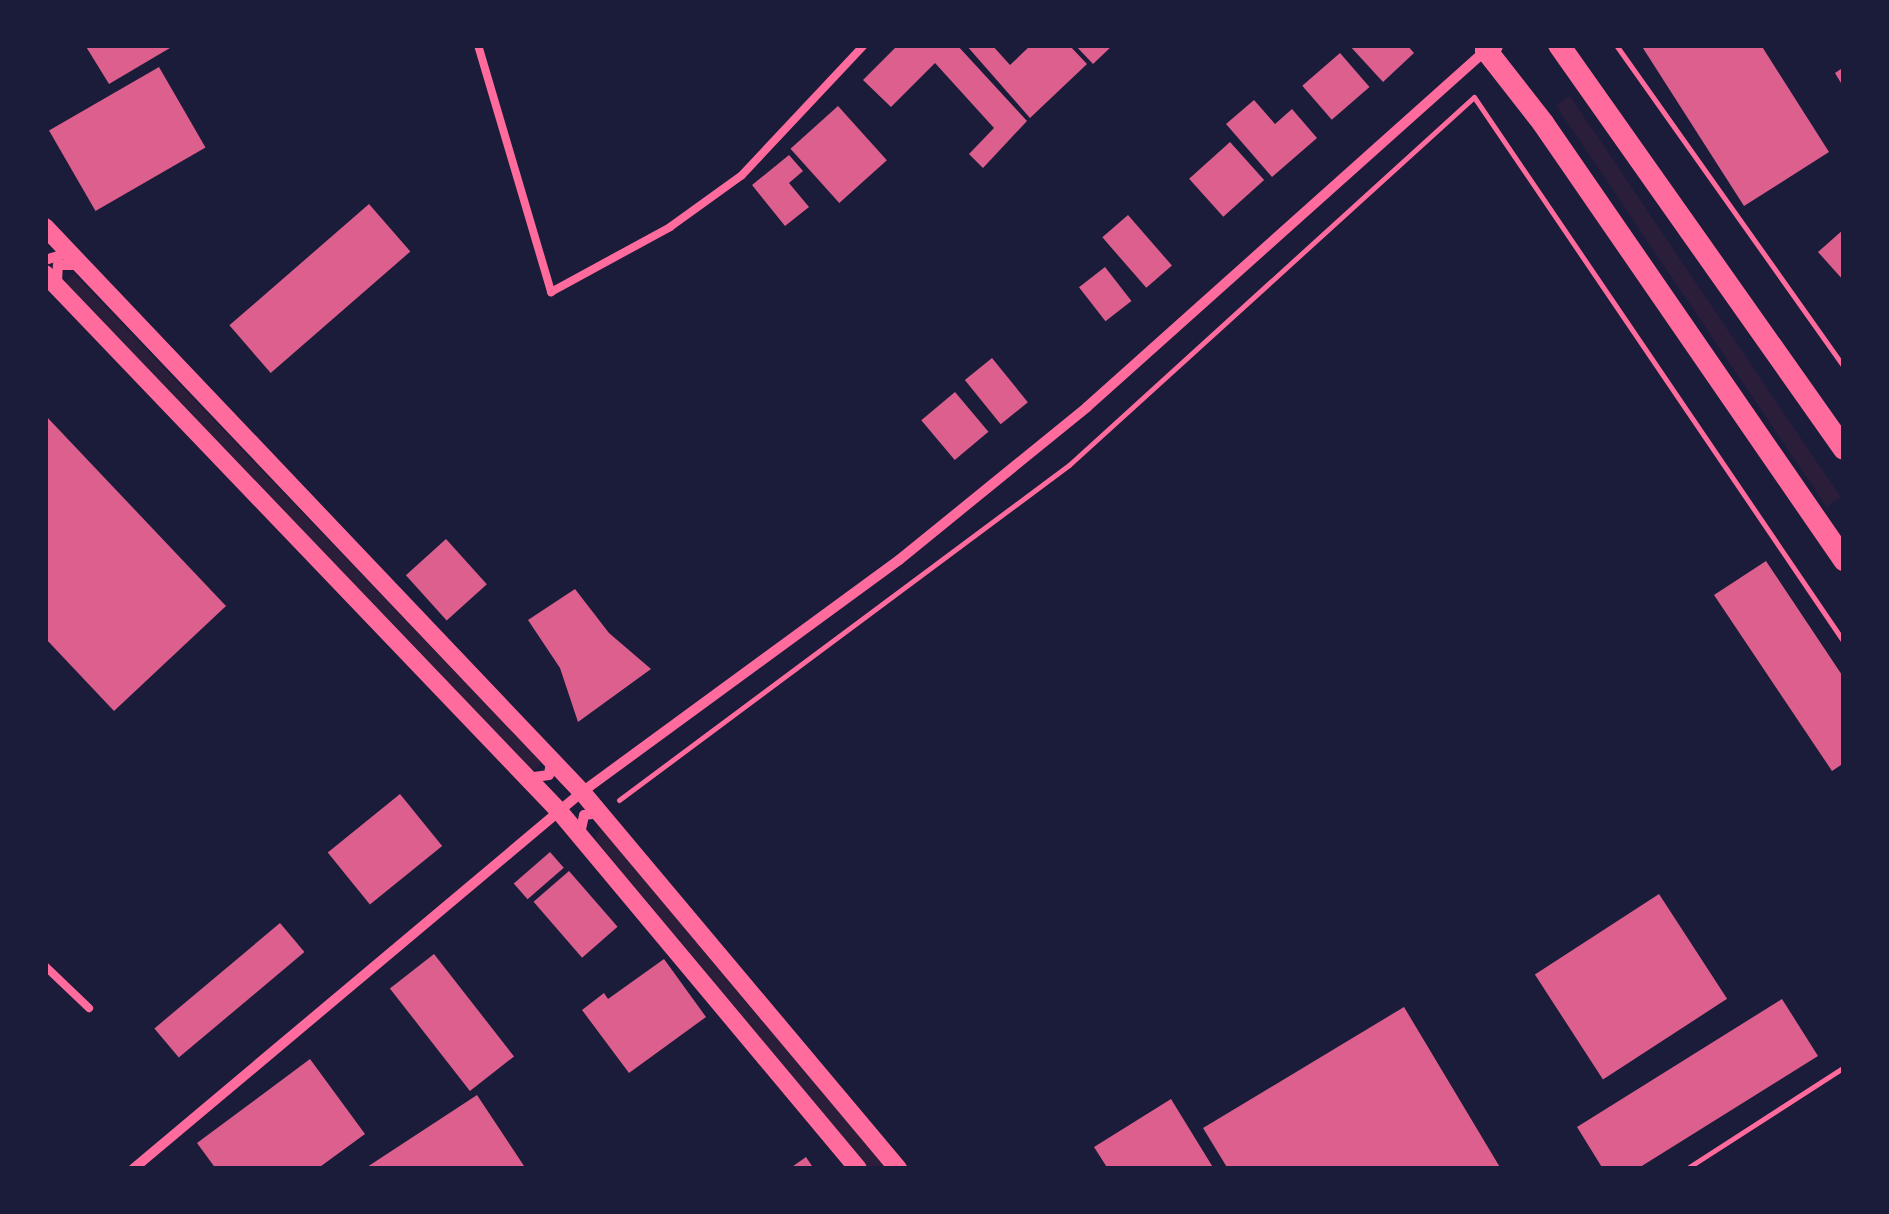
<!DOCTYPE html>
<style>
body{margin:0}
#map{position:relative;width:1889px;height:1214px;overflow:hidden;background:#1b1b3a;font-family:Arial,sans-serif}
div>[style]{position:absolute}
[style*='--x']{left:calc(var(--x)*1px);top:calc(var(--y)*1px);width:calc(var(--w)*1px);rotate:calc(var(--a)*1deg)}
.green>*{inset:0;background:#2a1e3b;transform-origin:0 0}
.building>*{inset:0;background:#dd5f8e;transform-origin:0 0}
.path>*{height:5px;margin:-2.5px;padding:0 2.5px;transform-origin:2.5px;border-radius:2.5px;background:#ff6b9d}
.service>*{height:8px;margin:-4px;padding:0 4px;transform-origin:4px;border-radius:4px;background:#ff6b9d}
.minor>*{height:10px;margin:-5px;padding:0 5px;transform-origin:5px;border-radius:5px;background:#ff6b9d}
.tertiary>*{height:18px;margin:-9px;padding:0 9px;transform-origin:9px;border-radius:9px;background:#ff6b9d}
.trunk>*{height:22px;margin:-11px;padding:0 11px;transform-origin:11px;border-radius:11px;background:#ff6b9d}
span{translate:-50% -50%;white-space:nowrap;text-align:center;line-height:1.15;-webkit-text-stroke:10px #1b1b3a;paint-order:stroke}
.frame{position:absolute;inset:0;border:48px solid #1b1b3a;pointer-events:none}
</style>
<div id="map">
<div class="green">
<i style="left:1570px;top:96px;width:484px;height:17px;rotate:56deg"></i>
<i style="clip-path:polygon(74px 274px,541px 762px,537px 769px,526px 768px,72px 293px,66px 282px)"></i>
<i style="clip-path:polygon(601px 826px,893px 1169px,868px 1169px,595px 839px)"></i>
</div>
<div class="building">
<i style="clip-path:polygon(85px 45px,175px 45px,109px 84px)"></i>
<i style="clip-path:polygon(898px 45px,957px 45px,1027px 121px,983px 168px,969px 154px,994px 128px,935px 63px,891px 107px,863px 80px)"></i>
<i style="clip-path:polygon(966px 45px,992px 45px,1010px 65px,1031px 45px,1069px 45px,1087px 64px,1030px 118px)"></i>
<i style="clip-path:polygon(1075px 45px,1113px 45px,1093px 64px)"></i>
<i style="clip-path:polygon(1349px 45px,1407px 45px,1414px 53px,1383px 82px)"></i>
<i style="clip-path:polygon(1641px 45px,1761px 45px,1829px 152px,1744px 206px)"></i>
<i style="left:1340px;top:53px;width:45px;height:50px;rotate:49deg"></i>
<i style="left:159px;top:67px;width:93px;height:127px;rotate:60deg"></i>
<i style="clip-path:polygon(1844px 67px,1844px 88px,1835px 73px)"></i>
<i style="clip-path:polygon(1254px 100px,1275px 124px,1292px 109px,1317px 138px,1272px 177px,1226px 124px)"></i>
<i style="left:838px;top:106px;width:73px;height:64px;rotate:48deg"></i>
<i style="left:1230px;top:142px;width:51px;height:55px;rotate:48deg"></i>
<i style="clip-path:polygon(789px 155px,803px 171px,789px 183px,809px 207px,785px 226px,752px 185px)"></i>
<i style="left:369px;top:204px;width:63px;height:185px;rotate:49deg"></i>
<i style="left:1128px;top:215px;width:67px;height:34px;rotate:49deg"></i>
<i style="clip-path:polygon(1844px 229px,1844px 281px,1818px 252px)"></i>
<i style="left:1105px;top:267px;width:43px;height:33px;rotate:52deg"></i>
<i style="left:992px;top:358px;width:57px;height:35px;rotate:51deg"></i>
<i style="left:955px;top:392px;width:52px;height:44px;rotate:50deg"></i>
<i style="clip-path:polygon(45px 415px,226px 606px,114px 711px,45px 638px)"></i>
<i style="left:446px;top:539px;width:61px;height:54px;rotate:48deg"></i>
<i style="clip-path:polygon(1766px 561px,1844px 678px,1844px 763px,1832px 771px,1714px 595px)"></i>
<i style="clip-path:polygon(575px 589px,609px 633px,651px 669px,578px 722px,560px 668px,528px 620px)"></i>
<i style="left:400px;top:794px;width:67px;height:93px;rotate:51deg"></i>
<i style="left:550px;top:852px;width:21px;height:48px;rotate:49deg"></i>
<i style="left:569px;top:871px;width:74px;height:47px;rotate:49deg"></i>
<i style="left:1659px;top:894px;width:125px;height:148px;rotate:57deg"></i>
<i style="left:280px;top:923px;width:38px;height:164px;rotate:50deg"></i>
<i style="left:434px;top:954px;width:130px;height:56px;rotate:52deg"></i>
<i style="clip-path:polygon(664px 959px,706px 1017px,629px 1073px,582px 1010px,604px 993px,608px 999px)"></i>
<i style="clip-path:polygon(1782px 999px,1818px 1056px,1637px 1169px,1603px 1169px,1577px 1127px)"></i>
<i style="clip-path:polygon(1404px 1007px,1501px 1169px,1228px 1169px,1203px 1128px)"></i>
<i style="clip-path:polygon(310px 1059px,365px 1134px,317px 1169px,216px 1169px,197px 1143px)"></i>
<i style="clip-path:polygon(477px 1095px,526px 1169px,364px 1169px)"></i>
<i style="clip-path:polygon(1171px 1099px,1214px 1169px,1108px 1169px,1094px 1147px)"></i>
<i style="clip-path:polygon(806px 1157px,814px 1169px,789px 1169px)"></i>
</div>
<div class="path">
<i style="--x:1616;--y:45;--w:395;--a:54.7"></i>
<i style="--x:619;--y:800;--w:561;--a:-36.67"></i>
<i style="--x:1069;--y:465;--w:547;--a:-42.26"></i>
<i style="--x:1474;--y:97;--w:659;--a:55.83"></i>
<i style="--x:1686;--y:1169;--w:188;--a:-32.8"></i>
</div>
<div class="service">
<i style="--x:478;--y:45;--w:258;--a:73.5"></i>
<i style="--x:551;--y:292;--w:136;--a:-28.6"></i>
<i style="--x:670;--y:227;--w:89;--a:-35.8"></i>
<i style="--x:742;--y:175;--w:178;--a:-46.8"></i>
<i style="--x:45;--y:966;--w:61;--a:43.7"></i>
</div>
<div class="minor">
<i style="--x:45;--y:260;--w:24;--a:-17"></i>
<i style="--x:57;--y:282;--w:17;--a:-87"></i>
<i style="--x:58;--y:265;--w:19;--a:0"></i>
<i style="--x:527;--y:778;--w:22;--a:-8"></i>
<i style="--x:549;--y:775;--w:14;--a:-82"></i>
<i style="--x:580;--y:834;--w:19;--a:-78"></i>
<i style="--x:584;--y:815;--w:16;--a:-7"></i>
<i style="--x:133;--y:1169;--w:586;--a:-40.02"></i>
<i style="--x:582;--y:792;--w:393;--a:-36.2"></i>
<i style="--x:899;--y:560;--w:242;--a:-39.1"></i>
<i style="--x:1087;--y:407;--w:534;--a:-41.81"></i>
</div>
<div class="tertiary">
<i style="--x:45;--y:227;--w:779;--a:46.46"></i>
<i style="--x:582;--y:792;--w:492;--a:50"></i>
<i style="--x:45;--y:274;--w:743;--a:46.25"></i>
<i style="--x:559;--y:811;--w:466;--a:50.1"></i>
</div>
<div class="trunk">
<i style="--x:1492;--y:45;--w:8;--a:140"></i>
<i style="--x:1486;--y:50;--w:93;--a:52"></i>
<i style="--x:1543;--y:123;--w:531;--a:55.44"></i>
<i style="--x:1559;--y:45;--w:494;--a:54.8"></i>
</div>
<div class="frame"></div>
</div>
